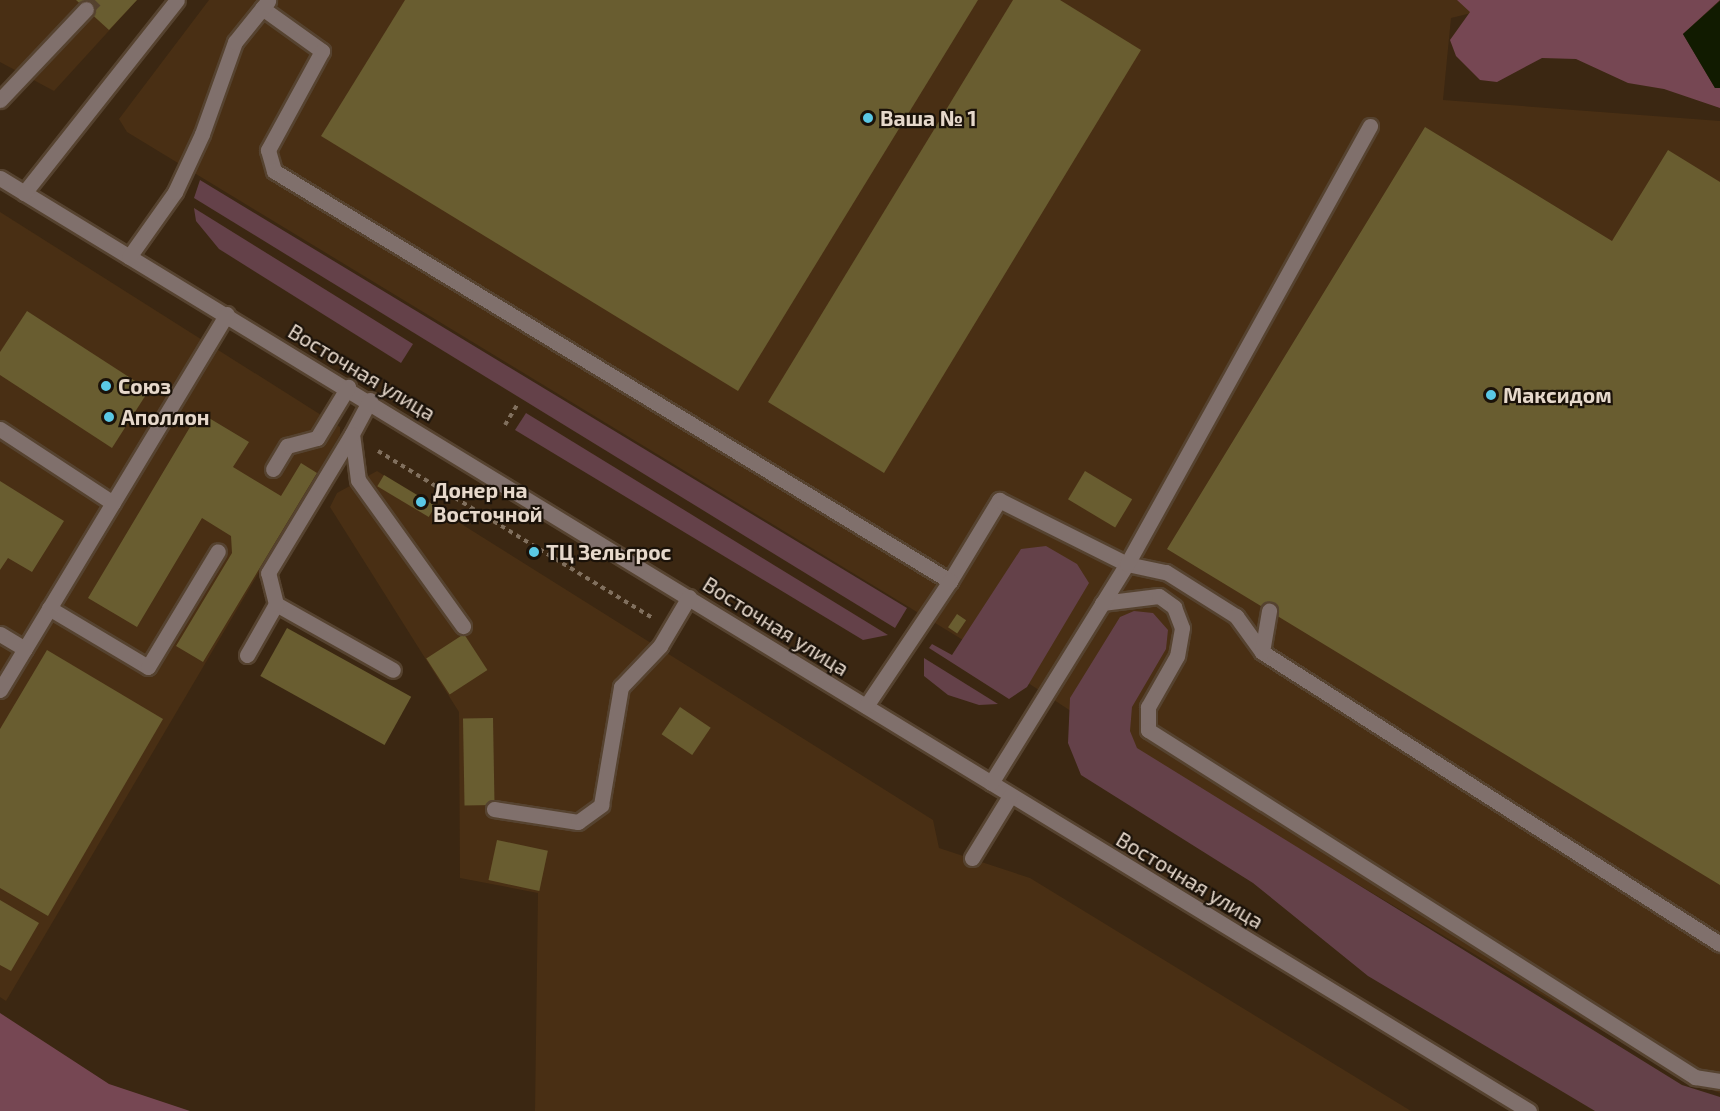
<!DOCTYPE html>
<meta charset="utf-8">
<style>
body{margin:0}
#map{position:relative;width:1720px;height:1111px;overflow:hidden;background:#3b2712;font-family:"Exo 2",sans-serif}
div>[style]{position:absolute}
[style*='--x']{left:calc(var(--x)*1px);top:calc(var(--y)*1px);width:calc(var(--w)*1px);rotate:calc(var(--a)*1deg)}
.built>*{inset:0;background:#492f14}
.green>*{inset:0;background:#644149}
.forest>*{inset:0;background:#764753}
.water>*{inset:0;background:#111b00}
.building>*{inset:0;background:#695d30;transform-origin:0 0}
.minor-tunnel>*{height:15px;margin-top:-7.5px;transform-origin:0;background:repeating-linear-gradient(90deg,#55422e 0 15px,transparent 0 23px)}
.path>*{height:4px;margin-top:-2px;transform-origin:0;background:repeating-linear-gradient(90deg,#81705e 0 4.5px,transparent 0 9px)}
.roads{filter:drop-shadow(2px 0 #564330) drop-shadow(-2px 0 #564330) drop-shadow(0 2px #564330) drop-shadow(0 -2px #564330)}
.minor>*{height:15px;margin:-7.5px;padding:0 7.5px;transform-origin:7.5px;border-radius:7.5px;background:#80706c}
.dots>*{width:16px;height:16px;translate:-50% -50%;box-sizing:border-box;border:3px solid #1b1209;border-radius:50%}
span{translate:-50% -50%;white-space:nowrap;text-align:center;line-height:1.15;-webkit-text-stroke:4.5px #1b1209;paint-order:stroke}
.poi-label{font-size:21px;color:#e6d8cb;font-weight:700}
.left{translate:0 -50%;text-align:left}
.street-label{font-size:21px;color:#e6d8cb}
</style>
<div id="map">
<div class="built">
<i style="clip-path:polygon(0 0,137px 0,54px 91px,0 62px)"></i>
<i style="clip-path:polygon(209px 0,1525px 0,1451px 18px,1443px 100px,1720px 121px,1720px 1093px,1684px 1080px,1086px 721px,963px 640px,127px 132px,119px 119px)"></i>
<i style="clip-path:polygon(0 212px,340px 427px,340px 435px,6px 1001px,0 997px)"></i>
<i style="clip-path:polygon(377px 471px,933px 820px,939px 848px,1030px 878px,1411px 1111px,535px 1111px,538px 893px,460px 878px,459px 712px,330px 507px,337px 493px)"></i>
</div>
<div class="green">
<i style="clip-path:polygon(200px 180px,907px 608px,895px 628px,194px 198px)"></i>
<i style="clip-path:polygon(194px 208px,413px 344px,401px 363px,219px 249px,196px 221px)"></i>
<i style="clip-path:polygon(526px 413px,888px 635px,863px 640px,515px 430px)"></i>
<i style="clip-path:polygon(1046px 546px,1077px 564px,1089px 583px,1027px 687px,1009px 699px,929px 648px,932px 644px,952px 655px,1021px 549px)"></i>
<i style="clip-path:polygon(1134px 611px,1153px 613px,1168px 630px,1166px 649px,1132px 707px,1130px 731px,1137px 748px,1682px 1085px,1720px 1097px,1720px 1111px,1595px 1111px,1368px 976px,1253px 883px,1081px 775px,1068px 743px,1070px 698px,1120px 617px)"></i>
<i style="clip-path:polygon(924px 658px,998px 704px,979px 705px,948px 695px,924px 676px)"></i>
</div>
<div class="forest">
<i style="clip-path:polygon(1457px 0,1720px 0,1683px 34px,1715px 88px,1720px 88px,1720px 108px,1664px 89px,1628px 83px,1576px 59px,1542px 58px,1497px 82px,1480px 80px,1456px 56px,1450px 40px,1470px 12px)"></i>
<i style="clip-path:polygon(0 1013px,109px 1084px,190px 1111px,0 1111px)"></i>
</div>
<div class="water">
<i style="clip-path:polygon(1720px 1px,1720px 88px,1715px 88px,1683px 34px)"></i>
</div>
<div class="building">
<i style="clip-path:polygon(76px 0,137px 0,109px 30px)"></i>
<i style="clip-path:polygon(405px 0,978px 0,738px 391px,321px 136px)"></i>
<i style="clip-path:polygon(1013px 0,1060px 0,1141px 50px,884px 473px,768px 402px)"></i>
<i style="clip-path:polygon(1425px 127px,1612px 241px,1668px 150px,1720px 182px,1720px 885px,1167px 549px)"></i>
<i style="clip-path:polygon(27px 311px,149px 390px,112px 448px,0 375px,0 352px)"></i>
<i style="clip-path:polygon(199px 412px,249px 442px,233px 467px,281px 496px,301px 463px,317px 473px,203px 662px,176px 646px,232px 553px,231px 536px,202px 518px,137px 627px,88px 598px)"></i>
<i style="left:1085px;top:471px;width:55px;height:33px;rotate:31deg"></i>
<i style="left:384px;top:475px;width:60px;height:13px;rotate:31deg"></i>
<i style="clip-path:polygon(0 481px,64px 521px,32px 572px,8px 558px,0 570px)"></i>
<i style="left:957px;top:614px;width:11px;height:16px;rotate:34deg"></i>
<i style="left:287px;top:628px;width:142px;height:55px;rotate:29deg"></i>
<i style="left:464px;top:634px;width:43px;height:45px;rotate:57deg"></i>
<i style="clip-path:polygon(47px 650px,163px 719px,48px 916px,0 888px,0 729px)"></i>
<i style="left:680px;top:707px;width:37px;height:33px;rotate:34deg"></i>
<i style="left:493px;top:718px;width:87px;height:30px;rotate:89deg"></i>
<i style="left:497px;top:840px;width:52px;height:41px;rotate:12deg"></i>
<i style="clip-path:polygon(0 900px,39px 923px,11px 971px,0 965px)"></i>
</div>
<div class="minor-tunnel">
<i style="--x:86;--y:9;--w:13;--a:-45"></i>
</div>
<div class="path">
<i style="--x:505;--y:425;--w:26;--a:-59"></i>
<i style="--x:378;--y:451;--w:320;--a:31.3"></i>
</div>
<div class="roads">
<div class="minor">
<i style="--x:262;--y:8;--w:74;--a:35.6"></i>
<i style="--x:322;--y:51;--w:113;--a:118.6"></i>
<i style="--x:268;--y:150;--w:22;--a:74"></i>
<i style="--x:274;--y:171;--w:791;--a:31.24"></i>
<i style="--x:950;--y:581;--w:95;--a:-58.8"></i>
<i style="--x:999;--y:500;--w:143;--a:26.6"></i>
<i style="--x:1127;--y:564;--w:40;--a:12"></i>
<i style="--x:1166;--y:572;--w:83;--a:32.2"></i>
<i style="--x:1236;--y:616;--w:44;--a:54.2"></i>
<i style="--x:1262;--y:652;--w:543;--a:32.52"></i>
<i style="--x:0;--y:100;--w:125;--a:-46.6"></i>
<i style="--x:0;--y:178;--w:1791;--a:31.39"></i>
<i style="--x:24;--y:193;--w:246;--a:-51.6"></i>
<i style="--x:129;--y:257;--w:80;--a:-54.7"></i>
<i style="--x:175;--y:192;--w:64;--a:-65"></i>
<i style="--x:202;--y:134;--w:98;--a:-70.3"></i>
<i style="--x:235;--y:42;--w:53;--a:-51.2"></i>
<i style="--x:370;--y:400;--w:38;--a:118"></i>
<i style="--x:352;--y:434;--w:46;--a:82.6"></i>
<i style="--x:358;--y:480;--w:180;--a:54.3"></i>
<i style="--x:0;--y:429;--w:135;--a:33.2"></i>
<i style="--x:273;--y:469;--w:27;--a:-59"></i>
<i style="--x:287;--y:446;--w:31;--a:-15"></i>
<i style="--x:317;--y:438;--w:60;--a:-58.7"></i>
<i style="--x:1102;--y:603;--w:57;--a:-7"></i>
<i style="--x:1159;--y:596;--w:19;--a:36"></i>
<i style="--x:1174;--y:607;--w:22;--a:69"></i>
<i style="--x:1182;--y:628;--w:28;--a:100"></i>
<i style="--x:1177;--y:656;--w:59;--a:119.6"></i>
<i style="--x:1148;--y:707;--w:23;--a:90"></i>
<i style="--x:1148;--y:730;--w:648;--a:32.39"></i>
<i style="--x:1695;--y:1077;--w:25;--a:9"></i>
<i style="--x:276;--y:604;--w:134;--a:29.4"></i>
<i style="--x:49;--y:608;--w:115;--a:30.8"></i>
<i style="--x:148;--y:667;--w:135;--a:-58.9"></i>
<i style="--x:0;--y:634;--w:29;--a:31"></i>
<i style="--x:1262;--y:652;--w:42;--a:-80.3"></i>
<i style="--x:247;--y:655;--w:59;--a:-60.4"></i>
<i style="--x:276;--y:604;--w:32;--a:-104"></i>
<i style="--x:268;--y:573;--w:162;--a:-58.9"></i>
<i style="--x:0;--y:690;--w:439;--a:-58.9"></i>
<i style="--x:866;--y:706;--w:151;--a:-56.1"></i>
<i style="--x:991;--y:783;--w:258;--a:-58.2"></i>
<i style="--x:1127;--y:564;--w:501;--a:-60.98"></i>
<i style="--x:494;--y:809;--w:85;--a:8.8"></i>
<i style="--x:578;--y:822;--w:29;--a:-36"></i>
<i style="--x:601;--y:805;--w:120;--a:-80.4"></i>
<i style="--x:621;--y:687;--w:57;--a:-46.4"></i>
<i style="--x:660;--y:646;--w:57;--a:-59.4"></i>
<i style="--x:972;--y:858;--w:73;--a:-58.5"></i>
</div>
</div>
<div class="dots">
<i style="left:868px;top:118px;background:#5ac8e5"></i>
<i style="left:106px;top:386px;background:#5ac8e5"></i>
<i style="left:1491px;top:395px;background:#5ac8e5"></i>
<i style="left:109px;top:417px;background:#5ac8e5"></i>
<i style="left:421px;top:502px;background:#5ac8e5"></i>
<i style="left:534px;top:552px;background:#5ac8e5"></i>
</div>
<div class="poi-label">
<span class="left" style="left:880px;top:118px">Ваша № 1</span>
<span class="left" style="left:118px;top:386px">Союз</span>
<span class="left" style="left:1503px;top:395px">Максидом</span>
<span class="left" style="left:121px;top:417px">Аполлон</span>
<span class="left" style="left:433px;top:502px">Донер на<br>Восточной</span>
<span class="left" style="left:546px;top:552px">ТЦ Зельгрос</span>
</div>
<div class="street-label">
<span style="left:362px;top:372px;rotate:31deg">Восточная улица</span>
<span style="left:776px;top:626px;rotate:32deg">Восточная улица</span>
<span style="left:1190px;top:880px;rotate:31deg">Восточная улица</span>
</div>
</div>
